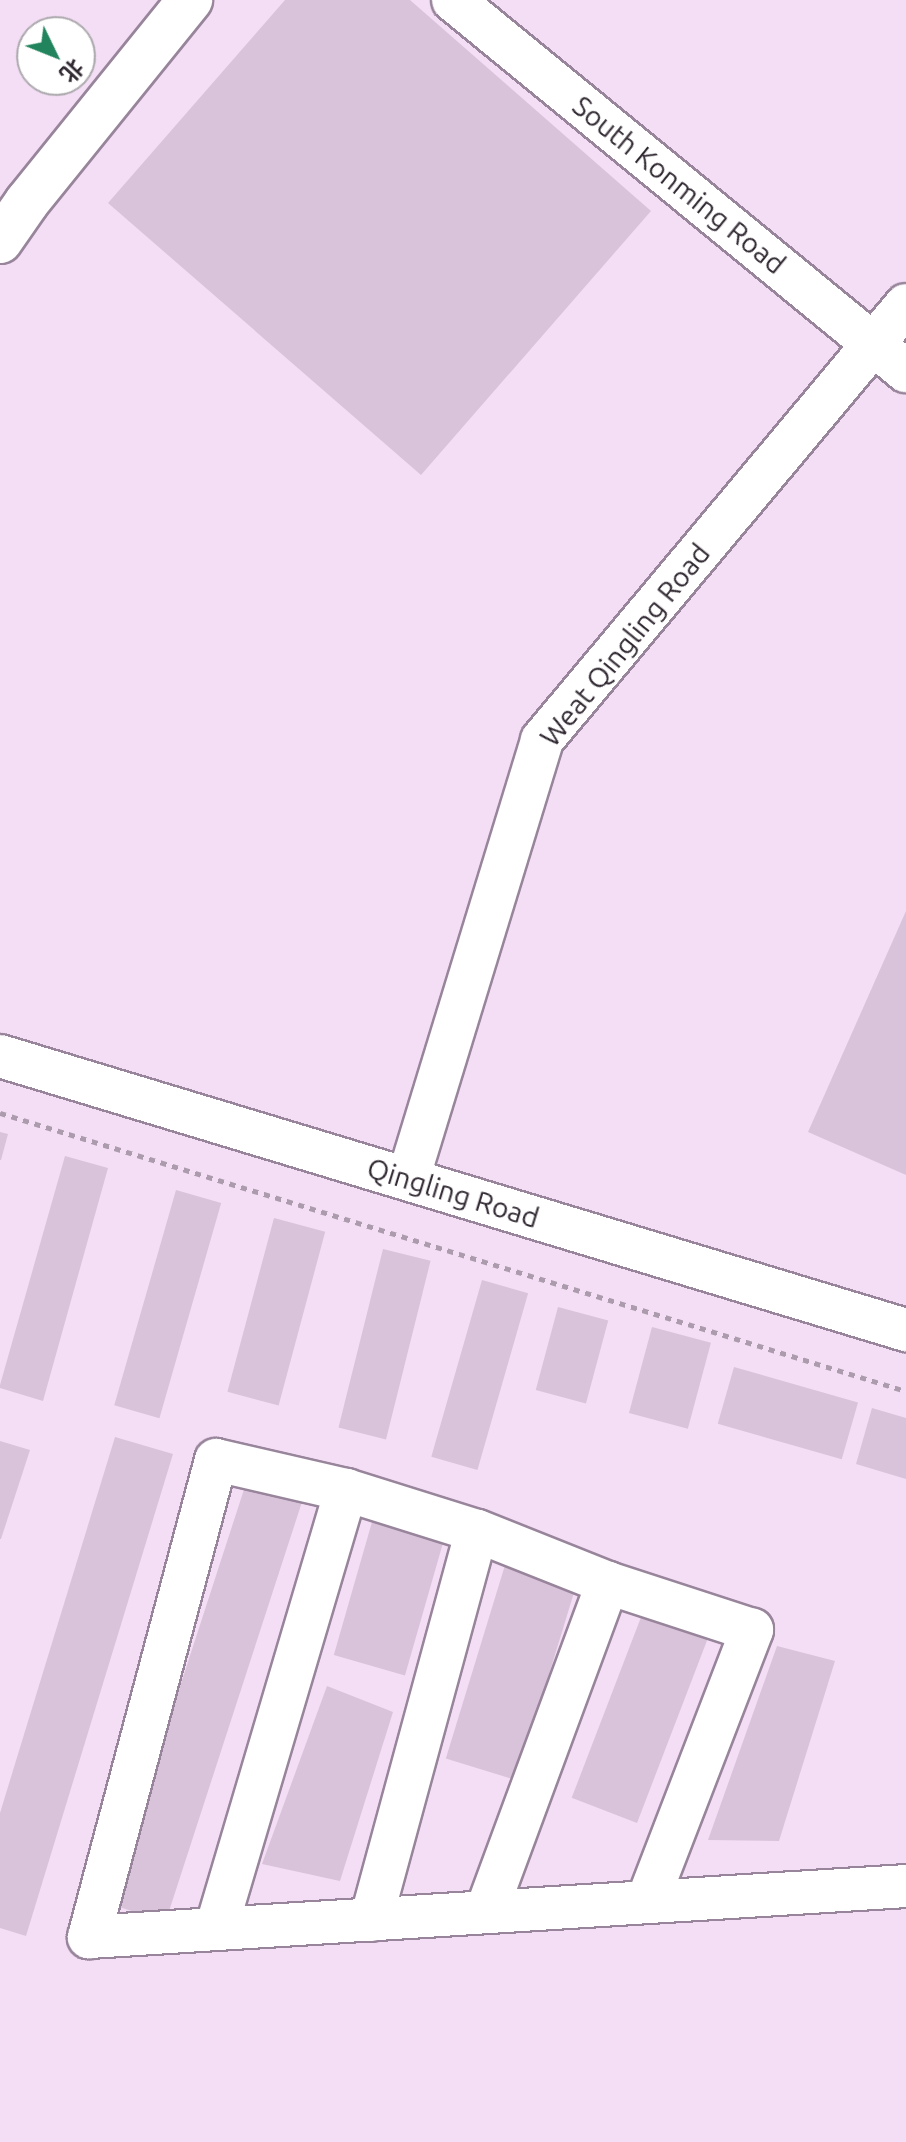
<!DOCTYPE html>
<meta charset="utf-8">
<style>
body{margin:0}
#map{position:relative;width:906px;height:2142px;overflow:hidden;background:#f4def6;font-family:Ubuntu,"Noto Sans SC",sans-serif}
div>[style]{position:absolute}
[style*='--x']{left:calc(var(--x)*1px);top:calc(var(--y)*1px);width:calc(var(--w)*1px);rotate:calc(var(--a)*1deg)}
.building>*{inset:0;background:#d8c3da;transform-origin:0 0}
.path>*{height:5px;margin-top:-2.5px;transform-origin:0;background:repeating-linear-gradient(90deg,#ac9bad 0 6px,transparent 0 12px)}
.roads{filter:drop-shadow(2px 0 #98859b) drop-shadow(-2px 0 #98859b) drop-shadow(0 2px #98859b) drop-shadow(0 -2px #98859b)}
.minor>*{height:42px;margin:-21px;padding:0 21px;transform-origin:21px;border-radius:21px;background:#fff}
.major>*{height:44px;margin:-22px;padding:0 22px;transform-origin:22px;border-radius:22px;background:#fff}
span{translate:-50% -50%;white-space:nowrap;text-align:center;line-height:1.15;-webkit-text-stroke:6px #fff;paint-order:stroke}
.street-label{font-size:28px;color:#302831}
.north{position:absolute;left:16px;top:16px;width:80px;height:80px;box-sizing:border-box;background:#fff;border:2px solid #aca9ad;border-radius:50%;rotate:133deg;font-size:22px;font-weight:700;line-height:32px;text-align:center;color:#302831}
.north::after{content:'';display:block;margin:auto;width:28px;height:36px;background:#21845d;clip-path:polygon(50% 0,100% 100%,50% 72%,0 100%)}
</style>
<div id="map">
<div class="building">
<i style="clip-path:polygon(285px 0,410px 0,651px 211px,421px 475px,108px 203px)"></i>
<i style="clip-path:polygon(906px 911px,906px 1175px,808px 1132px)"></i>
<i style="clip-path:polygon(0 1132px,8px 1134px,1px 1160px,0 1160px)"></i>
<i style="clip-path:polygon(65px 1156px,108px 1168px,43px 1401px,0 1388px,0 1385px)"></i>
<i style="left:176px;top:1190px;width:47px;height:224px;rotate:16deg"></i>
<i style="left:274px;top:1218px;width:53px;height:180px;rotate:15deg"></i>
<i style="left:383px;top:1249px;width:49px;height:184px;rotate:14deg"></i>
<i style="left:482px;top:1280px;width:48px;height:184px;rotate:16deg"></i>
<i style="left:558px;top:1307px;width:52px;height:86px;rotate:15deg"></i>
<i style="left:652px;top:1327px;width:61px;height:89px;rotate:15deg"></i>
<i style="left:734px;top:1367px;width:129px;height:59px;rotate:16deg"></i>
<i style="clip-path:polygon(872px 1408px,906px 1418px,906px 1479px,856px 1464px)"></i>
<i style="clip-path:polygon(115px 1437px,173px 1454px,26px 1936px,0 1928px,0 1813px)"></i>
<i style="clip-path:polygon(0 1441px,30px 1450px,1px 1539px,0 1539px)"></i>
<i style="left:250px;top:1471px;width:59px;height:455px;rotate:18deg"></i>
<i style="left:376px;top:1508px;width:74px;height:153px;rotate:16deg"></i>
<i style="left:509px;top:1552px;width:74px;height:216px;rotate:17deg"></i>
<i style="left:648px;top:1599px;width:70px;height:213px;rotate:21deg"></i>
<i style="clip-path:polygon(777px 1646px,835px 1661px,779px 1841px,708px 1840px)"></i>
<i style="clip-path:polygon(327px 1686px,393px 1712px,340px 1881px,262px 1864px)"></i>
</div>
<div class="path">
<i style="--x:0;--y:1113;--w:948;--a:17.06"></i>
</div>
<div class="roads">
<div class="minor">
<i style="--x:453;--y:0;--w:586;--a:39.32"></i>
<i style="--x:0;--y:1056;--w:947;--a:16.83"></i>
<i style="--x:408;--y:1179;--w:459;--a:-73"></i>
<i style="--x:542;--y:740;--w:567;--a:-50.08"></i>
<i style="--x:647;--y:1902;--w:292;--a:-68.9"></i>
<i style="--x:752;--y:1630;--w:151;--a:-161.9"></i>
<i style="--x:608;--y:1583;--w:141;--a:-158.3"></i>
<i style="--x:477;--y:1531;--w:137;--a:-162.6"></i>
<i style="--x:346;--y:1490;--w:133;--a:-167"></i>
<i style="--x:216;--y:1460;--w:494;--a:104.9"></i>
<i style="--x:89;--y:1937;--w:819;--a:-3.57"></i>
<i style="--x:486;--y:1912;--w:351;--a:-69.7"></i>
<i style="--x:371;--y:1920;--w:403;--a:-74.8"></i>
<i style="--x:216;--y:1929;--w:458;--a:-73.5"></i>
</div>
<div class="major">
<i style="--x:0;--y:241;--w:47;--a:-55.3"></i>
<i style="--x:27;--y:202;--w:260;--a:-51.1"></i>
</div>
</div>
<div class="street-label">
<span style="left:679px;top:185px;rotate:39deg">South Konming Road</span>
<span style="left:625px;top:645px;rotate:-51deg">Weat Qingling Road</span>
<span style="left:453px;top:1193px;rotate:17deg">Qingling Road</span>
</div>
<div class="north">北</div>
</div>
